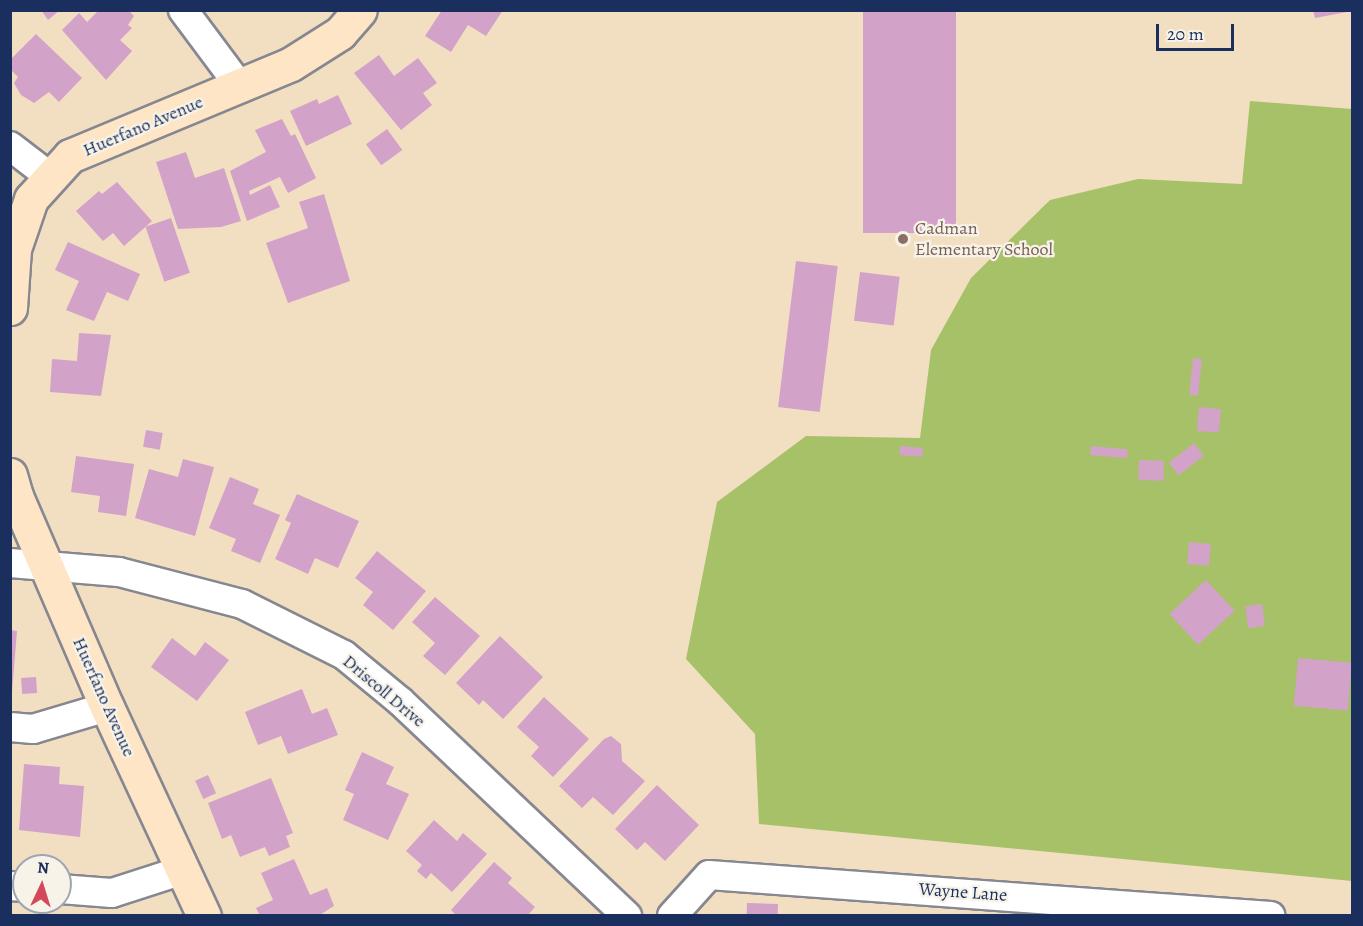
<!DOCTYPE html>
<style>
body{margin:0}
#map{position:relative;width:1363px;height:926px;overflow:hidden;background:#f2dfc2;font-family:Alegreya,serif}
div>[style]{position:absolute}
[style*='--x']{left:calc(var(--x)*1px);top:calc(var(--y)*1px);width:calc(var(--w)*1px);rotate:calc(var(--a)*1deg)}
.green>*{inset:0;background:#a7c168}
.building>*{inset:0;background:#d2a2c8;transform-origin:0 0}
.roads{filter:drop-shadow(2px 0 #868790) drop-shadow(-2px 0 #868790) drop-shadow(0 2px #868790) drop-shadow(0 -2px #868790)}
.street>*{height:28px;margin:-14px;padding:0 14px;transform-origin:14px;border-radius:14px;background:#fff}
.secondary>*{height:33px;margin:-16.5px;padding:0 16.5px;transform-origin:16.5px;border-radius:16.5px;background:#fde5c5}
.dots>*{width:16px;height:16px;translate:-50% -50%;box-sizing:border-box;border:3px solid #f7f3e8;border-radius:50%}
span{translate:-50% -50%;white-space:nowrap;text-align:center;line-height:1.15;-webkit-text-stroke:4.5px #f7f3e8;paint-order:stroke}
.street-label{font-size:18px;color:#1b2f5e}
.education-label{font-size:18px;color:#785e54}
.left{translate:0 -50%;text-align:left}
.frame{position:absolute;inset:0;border:12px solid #1b2f5e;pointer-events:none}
.north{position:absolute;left:12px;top:854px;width:60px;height:60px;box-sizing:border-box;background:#f7f3e8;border:2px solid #9fa5b1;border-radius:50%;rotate:4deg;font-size:16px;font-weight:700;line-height:24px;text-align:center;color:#1b2f5e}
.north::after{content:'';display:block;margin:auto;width:21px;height:27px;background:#d1495b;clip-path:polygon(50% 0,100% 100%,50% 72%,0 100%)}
.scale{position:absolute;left:1156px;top:24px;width:78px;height:27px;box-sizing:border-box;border:3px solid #1b2f5e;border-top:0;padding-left:8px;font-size:18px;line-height:21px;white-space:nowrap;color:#1b2f5e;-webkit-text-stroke:4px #f7f3e8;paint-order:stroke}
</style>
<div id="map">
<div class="green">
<i style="clip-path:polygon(1250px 101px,1352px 109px,1352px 881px,759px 824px,755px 734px,686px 659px,717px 502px,806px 436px,920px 438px,931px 350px,971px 278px,1050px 200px,1138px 179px,1242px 184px)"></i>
</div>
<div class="building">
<i style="clip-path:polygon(41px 10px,60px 10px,48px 20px)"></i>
<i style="clip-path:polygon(99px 10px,128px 10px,134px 16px,128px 25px,132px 28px,120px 40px,132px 51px,106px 80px,62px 30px,79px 13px,87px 22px)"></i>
<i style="clip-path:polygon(442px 10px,503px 10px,486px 36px,468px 25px,451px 52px,425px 36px)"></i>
<i style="left:863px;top:10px;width:93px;height:223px"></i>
<i style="clip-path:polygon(1313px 10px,1347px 10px,1347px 12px,1315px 18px)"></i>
<i style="clip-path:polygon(36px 34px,82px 78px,59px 102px,49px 92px,34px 103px,21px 95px,14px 83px,18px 77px,10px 69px,10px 60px)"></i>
<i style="clip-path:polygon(379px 55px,394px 76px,418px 58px,437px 83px,423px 93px,432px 105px,401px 130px,354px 73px)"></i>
<i style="clip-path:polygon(338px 95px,352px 124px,306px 146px,290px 111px,317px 99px,319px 104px)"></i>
<i style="clip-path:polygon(282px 119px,291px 136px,295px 134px,316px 178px,288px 193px,280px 177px,249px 191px,250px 195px,270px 185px,280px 207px,247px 221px,230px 171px,266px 152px,255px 130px)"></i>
<i style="left:387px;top:129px;width:26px;height:26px;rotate:54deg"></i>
<i style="clip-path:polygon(186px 152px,195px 178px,224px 168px,241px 221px,221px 227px,178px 229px,156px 162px)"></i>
<i style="clip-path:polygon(117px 182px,152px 221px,124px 246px,113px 233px,103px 241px,76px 211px,99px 191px,102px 194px)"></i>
<i style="clip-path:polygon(324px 194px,350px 281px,288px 303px,266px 243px,308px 228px,299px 202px)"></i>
<i style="left:171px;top:218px;width:58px;height:27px;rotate:71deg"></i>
<i style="clip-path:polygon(68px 242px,140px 274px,128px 301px,107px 292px,94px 321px,66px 310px,79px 281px,55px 270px)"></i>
<i style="left:796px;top:261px;width:42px;height:147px;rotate:7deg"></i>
<i style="left:860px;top:272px;width:40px;height:49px;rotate:7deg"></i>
<i style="clip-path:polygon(79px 333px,111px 335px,101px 396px,50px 392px,52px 359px,77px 361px)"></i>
<i style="left:1193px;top:358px;width:9px;height:37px;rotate:6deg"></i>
<i style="left:1199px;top:407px;width:22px;height:24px;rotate:5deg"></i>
<i style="left:146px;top:430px;width:17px;height:17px;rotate:10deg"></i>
<i style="left:1194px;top:443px;width:16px;height:32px;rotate:52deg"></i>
<i style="left:900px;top:446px;width:23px;height:9px;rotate:5deg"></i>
<i style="left:1091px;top:446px;width:37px;height:9px;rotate:5deg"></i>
<i style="clip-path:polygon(76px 456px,134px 464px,126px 516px,98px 512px,100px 496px,71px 492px)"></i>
<i style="clip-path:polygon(183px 459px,214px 467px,195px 536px,135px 518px,149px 469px,178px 477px)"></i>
<i style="left:1139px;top:460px;width:25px;height:20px;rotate:2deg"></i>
<i style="clip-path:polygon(230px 477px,259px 489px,253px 504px,280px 515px,260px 563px,231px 551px,236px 539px,209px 528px)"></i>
<i style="clip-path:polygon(297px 494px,359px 521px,338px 568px,315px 558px,308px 574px,275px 559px,291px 523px,285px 520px)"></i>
<i style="left:1189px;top:542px;width:22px;height:22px;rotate:5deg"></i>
<i style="clip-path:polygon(377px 551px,426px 591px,393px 630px,363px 605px,373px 592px,355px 578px)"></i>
<i style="left:1206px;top:580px;width:42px;height:50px;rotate:47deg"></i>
<i style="clip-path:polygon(435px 597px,480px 636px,445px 675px,423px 656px,435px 643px,412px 622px)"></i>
<i style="left:1262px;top:604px;width:22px;height:17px;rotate:82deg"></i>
<i style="clip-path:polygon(10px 630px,17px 631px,12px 692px,10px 692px)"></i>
<i style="clip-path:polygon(500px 636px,543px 677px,503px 719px,483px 700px,479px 705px,456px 683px)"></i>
<i style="clip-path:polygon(172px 638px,195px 656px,205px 642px,229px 660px,197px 701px,151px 667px)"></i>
<i style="left:1298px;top:658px;width:54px;height:48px;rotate:5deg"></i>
<i style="left:36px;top:677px;width:16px;height:15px;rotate:86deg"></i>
<i style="clip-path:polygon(302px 689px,312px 714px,327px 708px,338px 735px,288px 754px,281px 736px,258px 745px,245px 712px)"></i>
<i style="clip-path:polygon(544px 697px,589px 739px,553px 777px,531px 756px,539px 747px,517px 727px)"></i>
<i style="clip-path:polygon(611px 736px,621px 744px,622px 761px,645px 781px,613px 815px,593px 797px,582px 808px,559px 786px,604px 739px)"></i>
<i style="clip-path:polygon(362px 752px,394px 767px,386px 784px,409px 794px,388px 840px,343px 820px,354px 794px,345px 790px)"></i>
<i style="clip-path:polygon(24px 764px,60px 767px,59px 784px,84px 786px,80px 837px,19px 830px)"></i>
<i style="left:208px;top:775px;width:20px;height:14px;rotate:66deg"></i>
<i style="clip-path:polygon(271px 778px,293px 833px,286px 836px,290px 847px,269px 856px,265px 847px,240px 857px,231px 835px,222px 839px,208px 803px)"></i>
<i style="clip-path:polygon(657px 785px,699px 825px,665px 861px,645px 842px,637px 850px,615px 829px)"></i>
<i style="clip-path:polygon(434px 820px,457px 841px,463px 833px,487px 854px,452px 892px,431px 873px,426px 879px,417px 871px,422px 865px,406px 851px)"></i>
<i style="clip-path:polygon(294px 859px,310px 895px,327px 888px,334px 906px,318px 916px,260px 916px,256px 908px,273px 900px,261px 873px)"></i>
<i style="clip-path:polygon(494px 862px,512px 878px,508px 883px,535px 907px,527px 916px,457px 916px,451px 910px)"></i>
<i style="left:747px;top:903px;width:31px;height:13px;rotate:2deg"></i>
</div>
<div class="roads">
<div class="street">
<i style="--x:183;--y:10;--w:94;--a:53.3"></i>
<i style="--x:10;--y:146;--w:49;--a:37.6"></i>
<i style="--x:10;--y:563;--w:109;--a:4.7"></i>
<i style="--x:119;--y:572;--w:127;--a:14.6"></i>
<i style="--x:242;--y:604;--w:114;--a:26.6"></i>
<i style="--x:344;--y:655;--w:74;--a:39.5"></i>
<i style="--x:401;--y:702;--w:311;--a:43.4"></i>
<i style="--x:10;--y:727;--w:23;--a:5"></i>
<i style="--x:33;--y:729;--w:77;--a:-16.6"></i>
<i style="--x:10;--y:886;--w:14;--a:4"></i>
<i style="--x:60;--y:889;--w:52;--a:4.4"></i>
<i style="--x:112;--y:893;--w:75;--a:-17.9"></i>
<i style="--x:672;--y:916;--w:55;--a:-47.9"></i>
<i style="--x:709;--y:875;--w:563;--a:4.17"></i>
</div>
<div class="secondary">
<i style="--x:10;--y:308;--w:59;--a:-86.1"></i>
<i style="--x:14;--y:249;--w:53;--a:-71.2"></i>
<i style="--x:31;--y:199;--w:58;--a:-47.8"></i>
<i style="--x:70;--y:156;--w:239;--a:-22.6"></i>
<i style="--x:291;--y:64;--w:58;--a:-32.3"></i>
<i style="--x:340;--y:33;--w:30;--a:-49"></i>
<i style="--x:10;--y:475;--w:22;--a:74"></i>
<i style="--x:16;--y:496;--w:230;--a:66.7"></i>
<i style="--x:107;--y:707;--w:230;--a:65.1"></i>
</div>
</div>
<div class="dots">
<i style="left:903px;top:239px;background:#8d6e63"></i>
</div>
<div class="street-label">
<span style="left:143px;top:126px;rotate:-23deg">Huerfano Avenue</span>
<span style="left:384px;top:691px;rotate:40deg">Driscoll Drive</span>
<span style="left:104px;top:697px;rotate:66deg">Huerfano Avenue</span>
<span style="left:963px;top:892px;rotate:4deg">Wayne Lane</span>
</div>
<div class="education-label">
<span class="left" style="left:915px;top:239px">Cadman<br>Elementary School</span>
</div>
<div class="frame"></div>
<div class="north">N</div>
<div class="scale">20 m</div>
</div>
